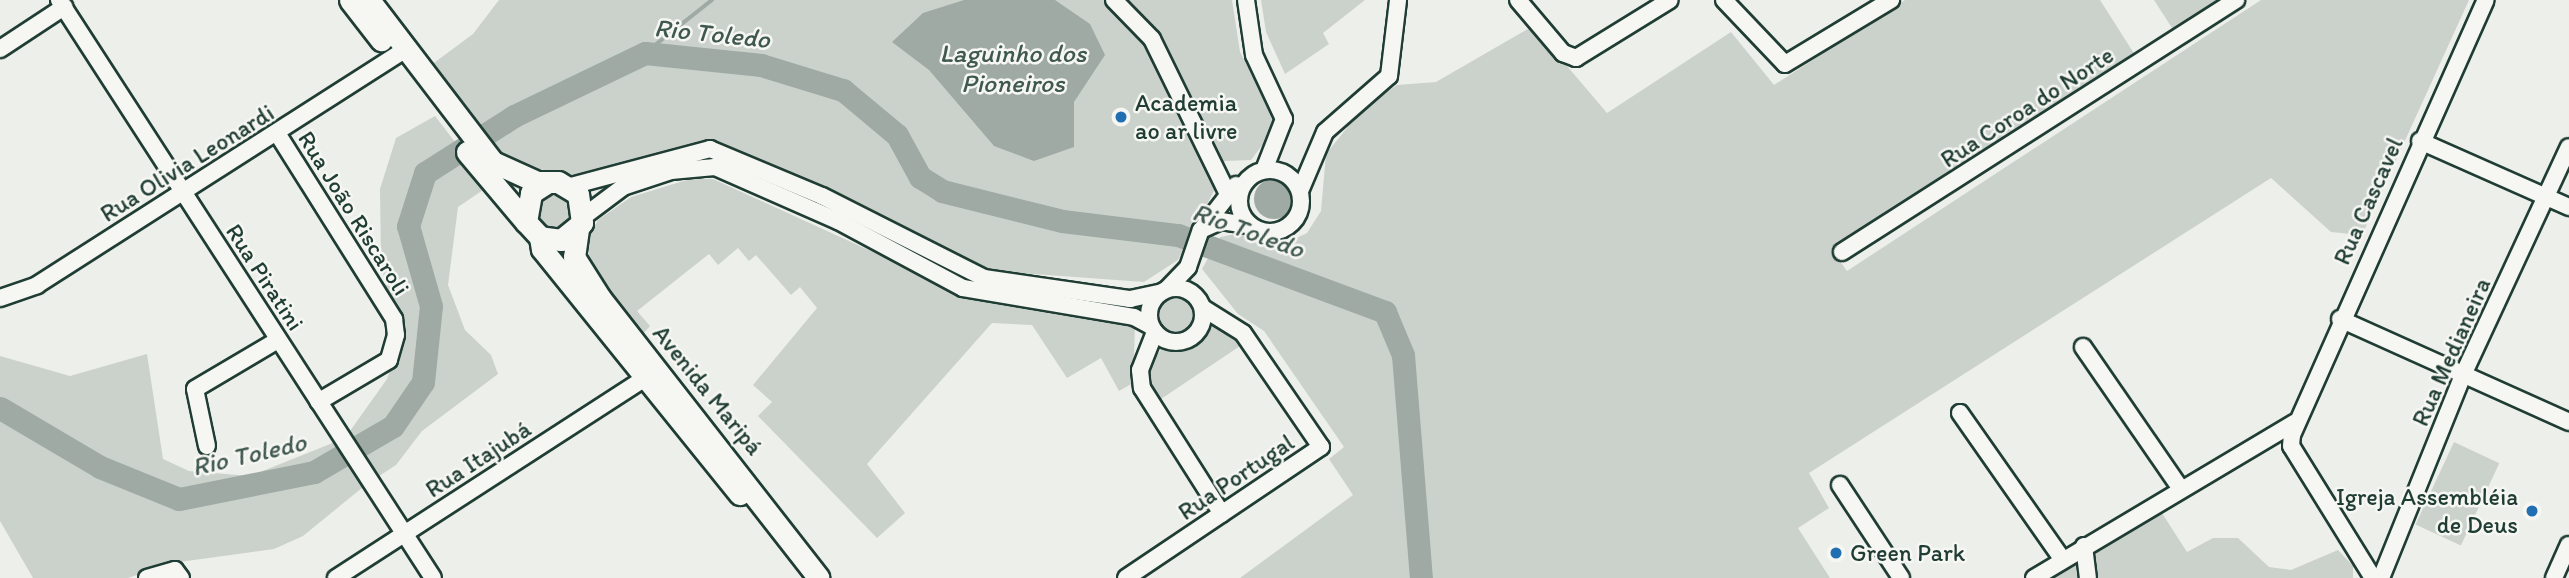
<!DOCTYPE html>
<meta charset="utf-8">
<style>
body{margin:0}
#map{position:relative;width:2569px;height:578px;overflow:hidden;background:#edefea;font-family:Itim,sans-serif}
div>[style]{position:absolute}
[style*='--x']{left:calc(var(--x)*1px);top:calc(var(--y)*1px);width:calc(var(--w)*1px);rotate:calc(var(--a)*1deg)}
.green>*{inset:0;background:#cbd2cc;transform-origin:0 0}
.round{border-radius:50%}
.water>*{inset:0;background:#9faaa4}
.stream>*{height:3.5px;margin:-1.75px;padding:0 1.75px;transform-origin:1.75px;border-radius:1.75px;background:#9faaa4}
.river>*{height:23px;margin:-11.5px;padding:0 11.5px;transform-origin:11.5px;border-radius:11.5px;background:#9faaa4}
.roads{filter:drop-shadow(2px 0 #1f3d34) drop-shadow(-2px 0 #1f3d34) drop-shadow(0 2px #1f3d34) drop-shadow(0 -2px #1f3d34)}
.minor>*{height:16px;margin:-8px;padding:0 8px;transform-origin:8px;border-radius:8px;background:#f6f6f2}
.minor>.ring{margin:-8px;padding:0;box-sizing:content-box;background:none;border:16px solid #f6f6f2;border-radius:50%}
.major>*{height:21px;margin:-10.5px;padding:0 10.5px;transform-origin:10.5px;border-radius:10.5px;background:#f6f6f2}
.dots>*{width:19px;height:19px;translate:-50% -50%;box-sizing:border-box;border:4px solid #f6f6f2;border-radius:50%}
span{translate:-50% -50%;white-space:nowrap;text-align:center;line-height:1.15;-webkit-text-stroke:5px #f6f6f2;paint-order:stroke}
.poi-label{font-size:24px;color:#1f3d34}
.left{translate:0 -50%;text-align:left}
.right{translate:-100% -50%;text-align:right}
.street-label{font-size:24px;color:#1f3d34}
.water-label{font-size:26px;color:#3f5850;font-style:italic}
</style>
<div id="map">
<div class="green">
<i style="clip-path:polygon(499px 0,1232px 0,1240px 52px,1269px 107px,1274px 130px,1251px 160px,1225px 161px,1211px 176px,1216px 187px,1178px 260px,1144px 282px,991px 271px,717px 145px,582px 176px,493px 162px,423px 71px,473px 34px)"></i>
<i style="clip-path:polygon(1261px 0,1365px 0,1323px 33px,1329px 44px,1285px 74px,1266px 32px)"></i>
<i style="clip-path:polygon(1905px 0,2100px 0,2135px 55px,1832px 250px,1847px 271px,2261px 0,2469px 0,2362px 235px,2331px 232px,2271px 178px,1809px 473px,1829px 508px,1798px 528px,1830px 578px,1240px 578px,1353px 495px,1329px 459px,1344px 447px,1264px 331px,1238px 314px,1202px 269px,1220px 237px,1241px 233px,1284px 244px,1307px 233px,1321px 211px,1326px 154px,1363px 108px,1397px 85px,1436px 82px,1533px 26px,1607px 113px,1731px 32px,1774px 85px)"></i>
<i style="clip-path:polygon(2154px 0,2223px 0,2174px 31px)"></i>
<i style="clip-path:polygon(435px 116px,489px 186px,458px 207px,448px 285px,465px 330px,491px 355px,498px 374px,422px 431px,396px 465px,373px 480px,345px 438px,387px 379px,397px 350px,381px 261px,380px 189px,396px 138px)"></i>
<i style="clip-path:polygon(690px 179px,713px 179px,976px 299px,1135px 325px,1133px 383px,1119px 391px,1101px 358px,1067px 378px,1032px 325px,992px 323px,867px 464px,905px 513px,877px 538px,758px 416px,772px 402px,753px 385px,817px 308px,800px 287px,791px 295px,756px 255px,749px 261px,738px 248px,718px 265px,709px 254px,637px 311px,650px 326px,643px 334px,593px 272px,586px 241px,598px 220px,631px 197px)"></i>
<i style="clip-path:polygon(549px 188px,578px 205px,566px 229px,545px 229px,535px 218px,535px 203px)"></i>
<i class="round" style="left:1156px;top:290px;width:44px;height:44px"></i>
<i style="clip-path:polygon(1213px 317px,1246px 342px,1161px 399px,1151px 385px,1150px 363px,1161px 350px,1197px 339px)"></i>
<i style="clip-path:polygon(147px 354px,163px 459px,189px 471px,250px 476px,340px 440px,368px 483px,303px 536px,274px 549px,172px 563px,128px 578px,33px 578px,0 521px,0 356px,70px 376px)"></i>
<i style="left:2454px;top:442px;width:50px;height:91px;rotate:25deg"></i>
<i style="clip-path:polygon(2160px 510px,2187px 552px,2213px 538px,2238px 538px,2269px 567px,2291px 570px,2338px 550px,2353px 566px,2353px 578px,2053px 578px)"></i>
</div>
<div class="water">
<i style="clip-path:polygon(964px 0,1055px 0,1090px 24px,1105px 55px,1074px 102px,1074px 147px,1034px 161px,994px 146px,929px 70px,892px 42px,923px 13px)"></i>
<i class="round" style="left:1254px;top:179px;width:40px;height:40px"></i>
</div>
<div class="stream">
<i style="--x:645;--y:53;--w:85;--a:-38.3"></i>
</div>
<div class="river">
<i style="--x:0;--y:408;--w:116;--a:30.5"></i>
<i style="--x:100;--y:467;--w:85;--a:22.1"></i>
<i style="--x:179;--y:499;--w:138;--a:-11.3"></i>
<i style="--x:314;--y:472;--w:91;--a:-30.2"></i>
<i style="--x:393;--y:426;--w:53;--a:-55.7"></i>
<i style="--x:423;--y:382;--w:76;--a:-84"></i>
<i style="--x:431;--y:306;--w:83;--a:-106"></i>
<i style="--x:408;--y:226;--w:56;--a:-72.2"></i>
<i style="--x:425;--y:173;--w:106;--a:-32.6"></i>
<i style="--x:514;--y:116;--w:145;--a:-25.7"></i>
<i style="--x:645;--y:53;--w:117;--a:5.9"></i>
<i style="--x:761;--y:65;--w:86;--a:17"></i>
<i style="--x:843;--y:90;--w:70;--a:39.8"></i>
<i style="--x:897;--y:135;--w:48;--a:61.3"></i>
<i style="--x:920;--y:177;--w:26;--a:32"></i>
<i style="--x:942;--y:191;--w:124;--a:14"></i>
<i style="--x:1062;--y:221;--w:117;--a:6.9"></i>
<i style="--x:1178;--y:235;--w:221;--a:20.4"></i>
<i style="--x:1385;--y:312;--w:47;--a:67.3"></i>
<i style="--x:1403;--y:355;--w:224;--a:85.4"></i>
</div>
<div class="roads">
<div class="minor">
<i style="--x:59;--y:0;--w:688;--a:57.09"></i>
<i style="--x:1114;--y:0;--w:54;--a:45.7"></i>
<i style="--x:1152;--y:39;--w:170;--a:63.9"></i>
<i style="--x:1246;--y:0;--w:56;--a:81.7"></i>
<i style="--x:1254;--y:55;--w:71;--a:64.9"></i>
<i style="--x:1284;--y:119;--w:55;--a:111.4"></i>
<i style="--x:1518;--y:0;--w:70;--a:49.7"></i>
<i style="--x:1563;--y:53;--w:14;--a:21"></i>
<i style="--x:1576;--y:58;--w:110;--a:-31.7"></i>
<i style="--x:1724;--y:0;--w:88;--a:46.4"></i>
<i style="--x:1785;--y:64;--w:124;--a:-31.1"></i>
<i style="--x:0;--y:49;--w:77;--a:-33.3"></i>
<i style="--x:277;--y:133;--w:220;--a:57.8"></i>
<i style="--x:394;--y:319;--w:16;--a:83"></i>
<i style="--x:396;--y:335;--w:26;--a:106"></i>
<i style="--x:389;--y:360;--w:82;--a:149.4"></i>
<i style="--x:2420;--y:141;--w:163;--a:23.9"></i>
<i class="ring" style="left:1239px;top:170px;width:46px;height:46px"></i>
<i style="--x:571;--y:186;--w:144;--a:-14.9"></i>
<i style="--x:710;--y:149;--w:121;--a:22.8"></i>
<i style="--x:822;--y:196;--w:182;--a:26.8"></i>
<i style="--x:984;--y:278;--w:148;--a:8.2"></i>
<i style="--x:1130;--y:299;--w:30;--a:-12"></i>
<i style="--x:1300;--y:191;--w:64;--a:-67"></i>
<i style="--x:1325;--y:132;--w:85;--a:-41.2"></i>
<i style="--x:1389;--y:76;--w:77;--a:-83.2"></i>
<i style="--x:583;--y:217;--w:50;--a:-36.9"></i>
<i style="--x:623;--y:187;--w:51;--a:-18.4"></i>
<i style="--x:671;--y:171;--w:44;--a:-5.2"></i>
<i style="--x:715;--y:167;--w:134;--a:23.7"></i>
<i style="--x:838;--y:221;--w:142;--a:28.2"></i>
<i style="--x:963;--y:288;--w:173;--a:9.6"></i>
<i style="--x:1134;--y:317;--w:19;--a:28"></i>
<i style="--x:1201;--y:230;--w:22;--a:-24"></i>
<i style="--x:1221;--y:221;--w:30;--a:9"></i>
<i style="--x:1842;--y:252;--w:468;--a:-32.6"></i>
<i class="ring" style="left:1149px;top:288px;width:38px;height:38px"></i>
<i style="--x:1168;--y:288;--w:29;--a:-46"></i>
<i style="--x:1188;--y:267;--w:39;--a:-71"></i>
<i style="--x:1201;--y:230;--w:57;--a:-52.1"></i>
<i style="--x:0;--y:298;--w:39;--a:-19"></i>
<i style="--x:37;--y:285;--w:438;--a:-32.6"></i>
<i style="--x:2340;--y:319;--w:251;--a:24.2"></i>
<i style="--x:1155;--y:332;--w:41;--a:111.5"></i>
<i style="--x:1140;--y:370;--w:18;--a:84"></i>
<i style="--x:1142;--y:388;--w:149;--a:57.6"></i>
<i style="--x:2083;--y:347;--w:169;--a:55.4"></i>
<i style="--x:1960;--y:413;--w:179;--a:55"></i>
<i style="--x:207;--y:446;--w:58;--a:-101.9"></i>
<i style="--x:195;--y:389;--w:96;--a:-30.6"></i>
<i style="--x:1840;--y:485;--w:111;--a:56.7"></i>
<i style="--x:2084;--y:546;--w:32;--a:83"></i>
<i style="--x:147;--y:578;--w:29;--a:-16"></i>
<i style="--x:175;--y:570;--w:10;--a:53"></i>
<i style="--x:336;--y:578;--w:368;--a:-32.9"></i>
<i style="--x:1126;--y:578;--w:235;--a:-33.9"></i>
<i style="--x:1321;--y:447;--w:138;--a:-124.4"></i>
<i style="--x:1243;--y:333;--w:47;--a:-148"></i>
<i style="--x:2034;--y:578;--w:303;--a:-30.8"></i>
<i style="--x:2373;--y:578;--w:155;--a:-121.8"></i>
<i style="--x:2291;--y:446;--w:11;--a:-85"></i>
<i style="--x:2292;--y:435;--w:476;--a:-66"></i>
<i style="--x:2381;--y:578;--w:219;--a:-68"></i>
<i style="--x:2463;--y:375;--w:251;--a:-65.1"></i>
<i style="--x:2554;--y:578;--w:36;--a:-66"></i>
</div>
<div class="major">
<i style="--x:350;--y:0;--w:51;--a:52.2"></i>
<i style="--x:369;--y:0;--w:204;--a:52.6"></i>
<i style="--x:493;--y:162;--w:48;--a:24.4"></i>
<i style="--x:537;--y:182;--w:21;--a:0"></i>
<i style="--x:558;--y:182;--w:23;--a:31"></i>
<i style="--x:578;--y:194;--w:29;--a:82"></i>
<i style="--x:582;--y:223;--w:27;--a:141"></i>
<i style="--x:561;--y:240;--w:21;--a:-172"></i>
<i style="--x:540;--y:237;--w:21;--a:-133"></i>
<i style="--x:526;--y:222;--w:29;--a:-80"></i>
<i style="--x:531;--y:193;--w:20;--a:-33"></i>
<i style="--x:467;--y:152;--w:92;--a:49.9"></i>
<i style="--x:578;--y:229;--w:28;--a:98"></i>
<i style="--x:574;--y:257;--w:49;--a:57.6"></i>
<i style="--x:600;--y:298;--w:355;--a:52"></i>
<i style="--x:540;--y:237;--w:12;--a:81"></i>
<i style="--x:542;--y:249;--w:315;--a:51.1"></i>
</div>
</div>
<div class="dots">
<i style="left:1121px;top:117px;background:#1f6fb2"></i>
<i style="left:2532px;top:511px;background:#1f6fb2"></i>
<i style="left:1836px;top:553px;background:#1f6fb2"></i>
</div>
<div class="poi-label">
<span class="left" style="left:1135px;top:117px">Academia<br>ao ar livre</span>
<span class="right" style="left:2518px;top:511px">Igreja Assembléia<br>de Deus</span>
<span class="left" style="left:1850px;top:553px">Green Park</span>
</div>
<div class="street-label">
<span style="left:2027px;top:107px;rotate:-33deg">Rua Coroa do Norte</span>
<span style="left:187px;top:163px;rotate:-32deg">Rua Olivia Leonardi</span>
<span style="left:2368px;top:201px;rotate:-66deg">Rua Cascavel</span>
<span style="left:354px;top:213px;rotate:58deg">Rua João Riscaroli</span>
<span style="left:265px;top:277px;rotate:57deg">Rua Piratini</span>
<span style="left:2451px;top:352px;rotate:-66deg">Rua Medianeira</span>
<span style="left:708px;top:390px;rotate:51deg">Avenida Maripá</span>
<span style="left:478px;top:459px;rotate:-33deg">Rua Itajubá</span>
<span style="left:1236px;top:477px;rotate:-34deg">Rua Portugal</span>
</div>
<div class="water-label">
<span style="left:712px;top:34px;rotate:6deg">Rio Toledo</span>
<span style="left:1013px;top:69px">Laguinho dos<br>Pioneiros</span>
<span style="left:1248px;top:231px;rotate:20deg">Rio Toledo</span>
<span style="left:249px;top:455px;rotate:-13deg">Rio Toledo</span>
</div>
</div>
